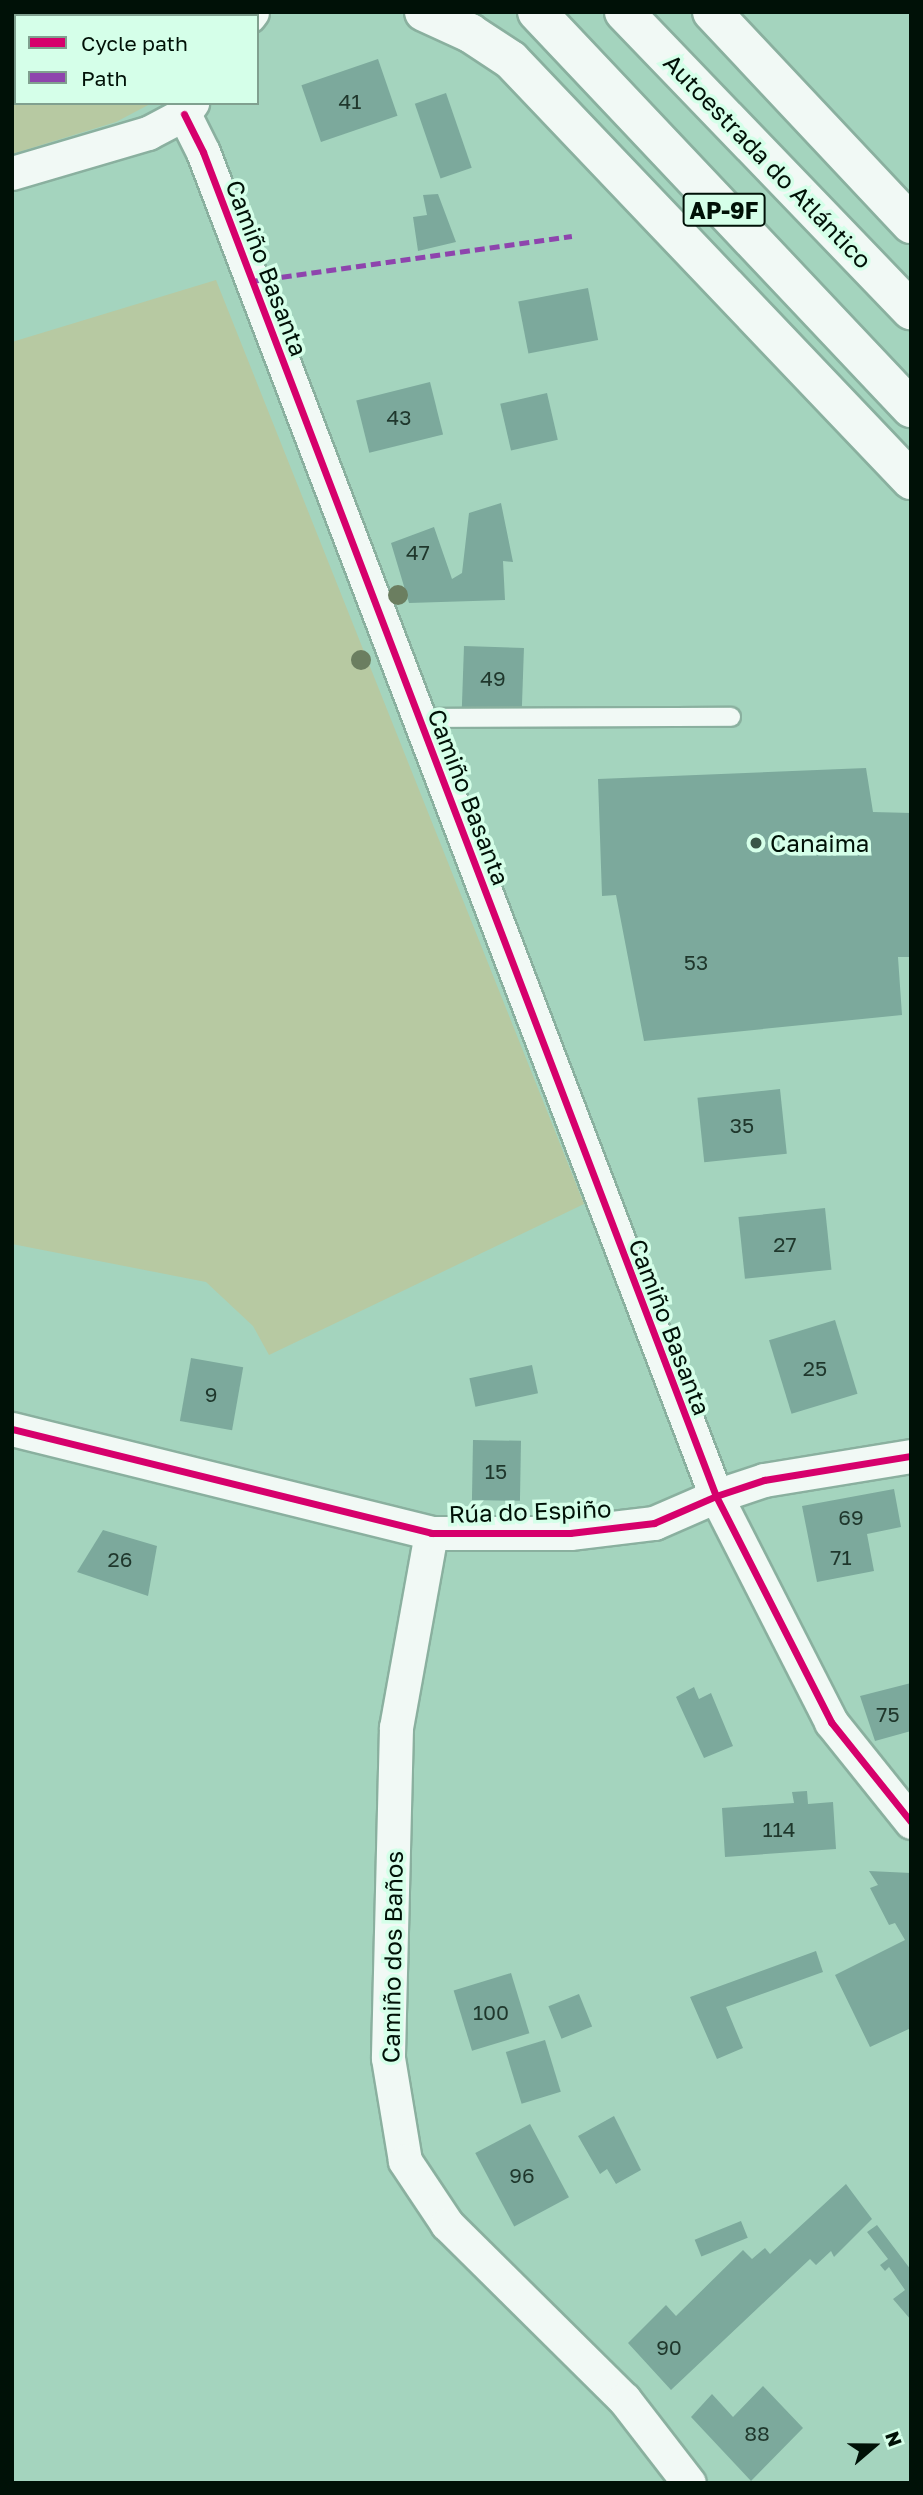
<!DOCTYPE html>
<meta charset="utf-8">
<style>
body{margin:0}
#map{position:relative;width:923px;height:2495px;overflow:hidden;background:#a4d4be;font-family:"Golos Text",sans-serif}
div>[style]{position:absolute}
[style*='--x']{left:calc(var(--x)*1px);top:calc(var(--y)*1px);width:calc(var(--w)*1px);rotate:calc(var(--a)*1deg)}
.green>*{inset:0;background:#b7c9a2}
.building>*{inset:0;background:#7ca99c;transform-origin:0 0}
.roads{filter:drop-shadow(2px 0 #8ab09f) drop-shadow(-2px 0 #8ab09f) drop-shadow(0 2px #8ab09f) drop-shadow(0 -2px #8ab09f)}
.service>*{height:18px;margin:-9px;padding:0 9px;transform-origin:9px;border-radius:9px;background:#f1f9f5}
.minor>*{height:33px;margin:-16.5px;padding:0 16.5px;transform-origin:16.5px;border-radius:16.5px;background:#f1f9f5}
.motorway>*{height:38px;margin:-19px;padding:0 19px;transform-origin:19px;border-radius:19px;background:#f1f9f5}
.quiet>*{height:5px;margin-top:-2.5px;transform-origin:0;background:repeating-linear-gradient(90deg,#8e44ad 0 10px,transparent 0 15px)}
.cycleway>*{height:7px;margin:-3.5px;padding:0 3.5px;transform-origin:3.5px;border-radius:3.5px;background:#d6006c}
.trees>*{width:20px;height:20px;margin:-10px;border-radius:50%;background:#6b7e60}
.dots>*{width:19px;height:19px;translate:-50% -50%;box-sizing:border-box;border:4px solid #d5ffe9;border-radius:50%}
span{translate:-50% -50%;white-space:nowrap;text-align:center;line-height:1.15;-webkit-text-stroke:7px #d5ffe9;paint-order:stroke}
.number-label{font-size:21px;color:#1f372c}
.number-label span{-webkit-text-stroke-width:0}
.shield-label span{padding:2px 5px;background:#d5ffe9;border:2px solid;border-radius:5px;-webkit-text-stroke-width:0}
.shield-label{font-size:23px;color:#001107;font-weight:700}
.street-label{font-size:24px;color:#001107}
.poi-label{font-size:24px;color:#001107}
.left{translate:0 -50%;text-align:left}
.frame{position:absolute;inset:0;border:14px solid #001107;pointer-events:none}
.legend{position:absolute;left:14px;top:14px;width:245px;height:91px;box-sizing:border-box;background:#d5ffe9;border:2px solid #80a08f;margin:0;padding:9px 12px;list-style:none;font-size:21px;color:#001107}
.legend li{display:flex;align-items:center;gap:14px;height:35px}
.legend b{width:35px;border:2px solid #80a08f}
.north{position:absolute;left:839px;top:2411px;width:70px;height:70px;-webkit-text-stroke:5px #d5ffe9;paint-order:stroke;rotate:70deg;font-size:19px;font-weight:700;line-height:28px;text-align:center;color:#001107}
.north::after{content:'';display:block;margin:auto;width:24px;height:32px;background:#001107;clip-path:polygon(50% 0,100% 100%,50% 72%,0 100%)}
</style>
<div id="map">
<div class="green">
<i style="clip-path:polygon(12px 12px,205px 12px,16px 16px,16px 103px,152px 103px,116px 122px,12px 154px)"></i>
<i style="clip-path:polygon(216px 280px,584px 1204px,269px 1355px,253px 1326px,206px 1282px,12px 1244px,12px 342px)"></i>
</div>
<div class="building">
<i style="left:378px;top:59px;width:60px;height:81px;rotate:71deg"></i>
<i style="left:446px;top:93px;width:79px;height:33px;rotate:71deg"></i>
<i style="clip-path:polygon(438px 194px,456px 242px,418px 251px,413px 217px,427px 215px,423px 195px)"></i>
<i style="left:588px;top:288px;width:53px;height:71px;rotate:79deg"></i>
<i style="left:430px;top:382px;width:54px;height:76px;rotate:76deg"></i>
<i style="left:547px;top:393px;width:48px;height:48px;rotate:77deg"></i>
<i style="clip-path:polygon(501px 503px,513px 562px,503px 561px,505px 600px,409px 603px,391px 543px,434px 527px,452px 579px,462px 573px,469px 513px)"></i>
<i style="left:464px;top:646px;width:60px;height:62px;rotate:2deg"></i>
<i style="clip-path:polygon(866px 768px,873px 812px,911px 813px,911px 957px,898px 957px,902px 1015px,644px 1041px,616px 895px,602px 896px,598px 779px)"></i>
<i style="left:780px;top:1089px;width:65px;height:83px;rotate:84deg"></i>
<i style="left:825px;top:1208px;width:62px;height:87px;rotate:84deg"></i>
<i style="left:835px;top:1320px;width:77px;height:69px;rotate:73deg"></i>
<i style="left:191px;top:1358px;width:53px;height:64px;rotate:10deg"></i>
<i style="left:532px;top:1365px;width:29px;height:64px;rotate:78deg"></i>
<i style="left:473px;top:1440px;width:48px;height:60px;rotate:1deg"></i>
<i style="clip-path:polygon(894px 1489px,901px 1527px,867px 1534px,874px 1571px,817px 1582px,802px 1506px)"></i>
<i style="clip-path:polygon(103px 1530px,157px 1546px,148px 1596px,77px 1572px)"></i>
<i style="clip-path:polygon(911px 1683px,911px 1731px,875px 1741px,860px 1696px)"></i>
<i style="clip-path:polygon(694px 1687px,699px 1699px,711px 1693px,733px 1746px,704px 1758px,676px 1697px)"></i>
<i style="clip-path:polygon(807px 1791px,808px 1804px,833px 1802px,836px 1849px,725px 1857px,722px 1808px,794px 1803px,792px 1792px)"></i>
<i style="clip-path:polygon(869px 1871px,911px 1873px,911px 2028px,870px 2047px,835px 1975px,905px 1940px,895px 1923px,889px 1925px,870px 1888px,878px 1885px)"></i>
<i style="clip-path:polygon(816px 1951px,823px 1972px,726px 2007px,743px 2048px,717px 2059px,690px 1997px)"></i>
<i style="left:511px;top:1973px;width:63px;height:60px;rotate:73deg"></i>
<i style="left:579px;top:1994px;width:35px;height:33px;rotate:68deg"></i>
<i style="left:545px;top:2040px;width:54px;height:41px;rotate:73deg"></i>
<i style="clip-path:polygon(614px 2116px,641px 2170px,616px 2184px,607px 2169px,600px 2174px,578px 2136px)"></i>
<i style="left:530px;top:2124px;width:83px;height:62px;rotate:62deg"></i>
<i style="clip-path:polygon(846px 2184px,872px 2219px,834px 2257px,831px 2251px,816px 2265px,810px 2259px,671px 2390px,628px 2343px,666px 2305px,676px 2316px,743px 2250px,752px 2259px,765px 2248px,770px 2254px)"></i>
<i style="left:741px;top:2221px;width:18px;height:50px;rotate:68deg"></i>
<i style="clip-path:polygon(877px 2225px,911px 2270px,911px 2320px,893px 2299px,905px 2290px,889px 2267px,885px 2271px,880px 2265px,888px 2259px,867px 2232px)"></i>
<i style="clip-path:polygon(763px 2386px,803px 2428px,751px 2481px,691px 2417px,712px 2394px,733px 2417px)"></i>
</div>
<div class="roads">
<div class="service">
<i style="--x:417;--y:718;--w:314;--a:-0.2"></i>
</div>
<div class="minor">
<i style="--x:249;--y:16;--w:5;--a:-53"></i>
<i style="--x:184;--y:114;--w:42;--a:63.4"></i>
<i style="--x:203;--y:152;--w:1439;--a:69.11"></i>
<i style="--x:716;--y:1496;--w:51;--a:-18.4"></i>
<i style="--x:764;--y:1480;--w:149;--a:-9.3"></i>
<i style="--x:12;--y:173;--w:142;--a:-16.4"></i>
<i style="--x:148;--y:133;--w:41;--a:-27.8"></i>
<i style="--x:184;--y:114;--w:14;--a:-54"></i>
<i style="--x:12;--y:1429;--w:432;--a:13.9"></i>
<i style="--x:431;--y:1533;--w:139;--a:0"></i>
<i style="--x:570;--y:1533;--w:85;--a:-6.8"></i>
<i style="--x:654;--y:1523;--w:68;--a:-23.5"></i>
<i style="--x:716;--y:1496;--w:254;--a:63"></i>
<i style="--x:831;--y:1722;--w:128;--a:51.3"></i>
<i style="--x:431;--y:1533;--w:197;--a:100.2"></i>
<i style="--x:396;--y:1727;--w:331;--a:91.4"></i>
<i style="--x:388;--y:2058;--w:104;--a:80.6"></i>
<i style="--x:405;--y:2161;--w:76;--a:56.3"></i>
<i style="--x:447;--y:2224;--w:249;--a:44.7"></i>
<i style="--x:624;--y:2399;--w:106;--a:52.3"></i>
</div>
<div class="motorway">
<i style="--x:424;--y:12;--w:51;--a:24.5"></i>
<i style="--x:470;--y:33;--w:49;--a:33.4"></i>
<i style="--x:511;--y:60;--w:580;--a:46.4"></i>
<i style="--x:537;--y:12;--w:545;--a:46.64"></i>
<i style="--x:624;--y:12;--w:414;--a:46.1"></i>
<i style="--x:712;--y:12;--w:291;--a:46.8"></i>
</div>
</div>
<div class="quiet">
<i style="--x:252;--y:281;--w:323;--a:-8"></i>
</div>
<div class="cycleway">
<i style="--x:184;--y:114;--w:42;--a:63.4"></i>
<i style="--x:203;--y:152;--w:1439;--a:69.11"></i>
<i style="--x:716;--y:1496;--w:51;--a:-18.4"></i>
<i style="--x:764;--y:1480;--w:149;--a:-9.3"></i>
<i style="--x:12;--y:1429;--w:432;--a:13.9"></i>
<i style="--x:431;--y:1533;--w:139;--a:0"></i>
<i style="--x:570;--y:1533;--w:85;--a:-6.8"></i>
<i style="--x:654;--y:1523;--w:68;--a:-23.5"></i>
<i style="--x:716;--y:1496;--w:254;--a:63"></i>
<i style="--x:831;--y:1722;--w:128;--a:51.3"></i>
</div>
<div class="trees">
<i style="left:398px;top:595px"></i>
<i style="left:361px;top:660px"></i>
</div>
<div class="dots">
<i style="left:756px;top:843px;background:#395547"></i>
</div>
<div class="number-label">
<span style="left:350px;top:101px">41</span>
<span style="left:399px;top:417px">43</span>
<span style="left:418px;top:552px">47</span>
<span style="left:493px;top:678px">49</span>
<span style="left:696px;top:962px">53</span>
<span style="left:742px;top:1125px">35</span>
<span style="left:785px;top:1244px">27</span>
<span style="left:815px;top:1368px">25</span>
<span style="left:211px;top:1394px">9</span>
<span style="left:496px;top:1471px">15</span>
<span style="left:851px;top:1517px">69</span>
<span style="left:841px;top:1557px">71</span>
<span style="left:120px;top:1559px">26</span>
<span style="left:888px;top:1714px">75</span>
<span style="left:779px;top:1829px">114</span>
<span style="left:491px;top:2012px">100</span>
<span style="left:522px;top:2175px">96</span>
<span style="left:669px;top:2347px">90</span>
<span style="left:757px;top:2433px">88</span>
</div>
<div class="shield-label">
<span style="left:724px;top:210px">AP-9F</span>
</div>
<div class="street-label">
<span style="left:768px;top:161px;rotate:46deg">Autoestrada do Atlántico</span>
<span style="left:267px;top:268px;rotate:69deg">Camiño Basanta</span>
<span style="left:469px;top:797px;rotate:69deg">Camiño Basanta</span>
<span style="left:670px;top:1327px;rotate:69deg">Camiño Basanta</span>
<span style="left:530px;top:1511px;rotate:-2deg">Rúa do Espiño</span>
<span style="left:392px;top:1957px;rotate:-89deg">Camiño dos Baños</span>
</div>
<div class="poi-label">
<span class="left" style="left:770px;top:843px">Canaima</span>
</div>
<div class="frame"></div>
<ul class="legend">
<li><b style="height:9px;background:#d6006c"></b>Cycle path</li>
<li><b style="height:9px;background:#8e44ad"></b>Path</li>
</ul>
<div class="north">N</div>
</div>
